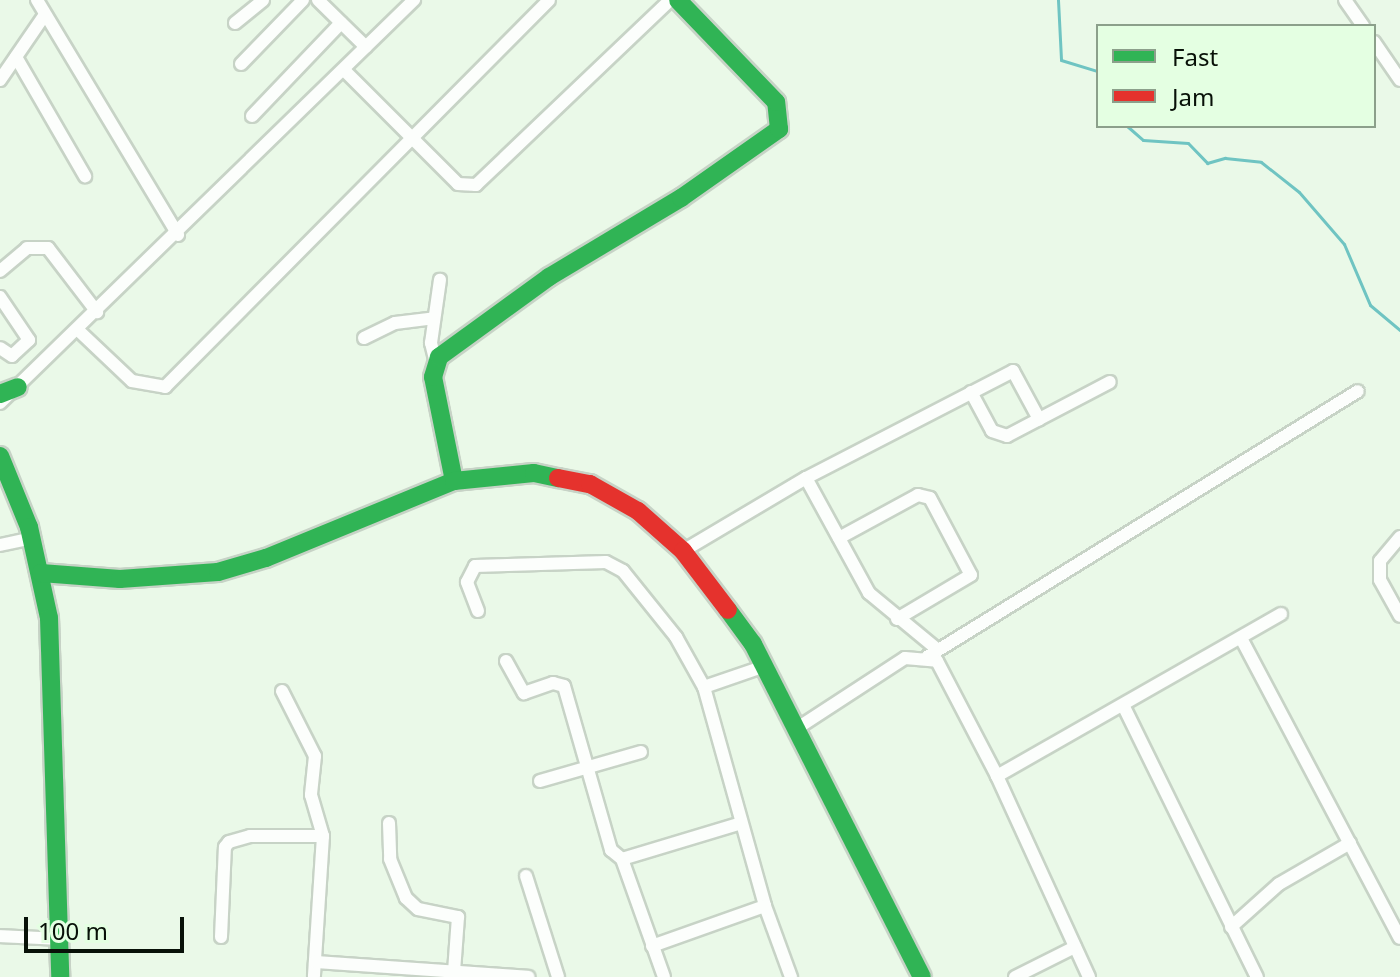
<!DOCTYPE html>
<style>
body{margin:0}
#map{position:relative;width:1400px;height:977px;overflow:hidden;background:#eaf9e8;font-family:"Noto Sans",sans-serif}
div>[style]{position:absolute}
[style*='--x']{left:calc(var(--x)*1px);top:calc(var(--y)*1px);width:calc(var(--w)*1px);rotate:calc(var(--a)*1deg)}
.stream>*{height:3px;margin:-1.5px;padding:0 1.5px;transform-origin:1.5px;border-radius:1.5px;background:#6fc4c2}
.roads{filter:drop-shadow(2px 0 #c7d3c6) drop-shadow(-2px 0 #c7d3c6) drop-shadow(0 2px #c7d3c6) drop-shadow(0 -2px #c7d3c6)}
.street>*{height:12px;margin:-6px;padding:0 6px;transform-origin:6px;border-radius:6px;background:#fcfefc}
.fast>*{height:18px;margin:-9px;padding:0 9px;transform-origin:9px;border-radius:9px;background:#30b455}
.jam>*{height:18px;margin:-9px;padding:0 9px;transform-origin:9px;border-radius:9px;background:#e5322d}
span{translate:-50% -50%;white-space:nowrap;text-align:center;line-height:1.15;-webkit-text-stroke:8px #e4ffe2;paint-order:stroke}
.legend{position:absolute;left:1096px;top:24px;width:280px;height:104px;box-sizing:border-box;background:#e4ffe2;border:2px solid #8ca08b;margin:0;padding:10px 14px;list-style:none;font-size:24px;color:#081108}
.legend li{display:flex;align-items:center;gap:16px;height:40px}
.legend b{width:40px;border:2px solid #8ca08b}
.scale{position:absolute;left:24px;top:917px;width:160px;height:36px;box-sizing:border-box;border:4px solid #081108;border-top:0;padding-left:10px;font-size:24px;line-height:28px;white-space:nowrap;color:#081108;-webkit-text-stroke:6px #e4ffe2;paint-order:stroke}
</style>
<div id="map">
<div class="stream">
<i style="--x:1058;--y:0;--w:60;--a:87.1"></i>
<i style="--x:1061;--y:60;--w:39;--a:17"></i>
<i style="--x:1127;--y:126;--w:21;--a:41"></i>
<i style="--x:1143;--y:140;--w:45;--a:3.8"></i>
<i style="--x:1188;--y:143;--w:28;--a:46"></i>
<i style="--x:1207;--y:163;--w:19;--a:-16"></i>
<i style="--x:1225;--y:158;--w:36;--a:6"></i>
<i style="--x:1261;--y:162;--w:48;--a:38.3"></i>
<i style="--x:1299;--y:192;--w:69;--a:49.1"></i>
<i style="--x:1344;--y:244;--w:66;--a:66.9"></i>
<i style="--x:1370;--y:305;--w:39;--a:40"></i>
</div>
<div class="roads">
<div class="street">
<i style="--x:37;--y:0;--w:274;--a:59"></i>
<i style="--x:318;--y:0;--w:67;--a:44.4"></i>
<i style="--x:1345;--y:0;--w:32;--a:55"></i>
<i style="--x:235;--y:23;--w:36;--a:-39"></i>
<i style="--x:1374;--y:42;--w:46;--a:55.6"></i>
<i style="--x:16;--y:57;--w:138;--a:59.9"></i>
<i style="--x:241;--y:64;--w:89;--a:-45.9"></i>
<i style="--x:344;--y:70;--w:161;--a:45"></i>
<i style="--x:458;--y:184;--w:18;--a:3"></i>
<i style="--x:476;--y:185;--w:268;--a:-43.6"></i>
<i style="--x:0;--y:80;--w:78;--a:-55.5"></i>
<i style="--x:252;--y:116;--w:129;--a:-46.3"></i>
<i style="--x:0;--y:271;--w:35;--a:-40"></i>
<i style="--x:27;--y:248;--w:21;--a:0"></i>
<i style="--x:48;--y:248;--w:81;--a:52.6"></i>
<i style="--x:0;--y:297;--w:52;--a:56"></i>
<i style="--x:29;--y:340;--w:23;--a:137"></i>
<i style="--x:12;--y:356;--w:14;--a:-146"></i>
<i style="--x:78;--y:330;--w:74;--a:43.4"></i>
<i style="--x:132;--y:381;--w:34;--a:10"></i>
<i style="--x:165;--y:387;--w:545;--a:-45.22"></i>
<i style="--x:364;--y:338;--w:34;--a:-26"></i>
<i style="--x:395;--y:323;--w:38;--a:-7"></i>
<i style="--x:436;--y:363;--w:21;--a:-104"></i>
<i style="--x:431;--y:343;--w:64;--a:-81.9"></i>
<i style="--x:971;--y:392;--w:44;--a:61.7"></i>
<i style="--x:992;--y:431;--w:16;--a:18"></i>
<i style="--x:1007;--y:436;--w:116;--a:-27.7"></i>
<i style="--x:0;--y:403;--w:578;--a:-44.23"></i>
<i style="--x:806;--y:478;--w:131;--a:61.3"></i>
<i style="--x:869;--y:593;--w:89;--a:39.6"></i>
<i style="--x:1400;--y:537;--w:31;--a:130"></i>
<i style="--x:1380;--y:561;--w:19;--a:90"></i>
<i style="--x:1380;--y:580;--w:41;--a:60.9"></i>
<i style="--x:839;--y:538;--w:90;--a:-28.6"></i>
<i style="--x:918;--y:495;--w:12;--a:14"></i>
<i style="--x:930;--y:498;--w:87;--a:62"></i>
<i style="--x:971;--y:575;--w:86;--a:149.3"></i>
<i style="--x:0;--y:545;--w:33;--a:-12"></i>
<i style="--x:683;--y:551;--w:143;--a:-30.7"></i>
<i style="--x:806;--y:478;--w:233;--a:-27.3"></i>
<i style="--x:1013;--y:371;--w:55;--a:61.6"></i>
<i style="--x:478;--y:611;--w:31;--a:-111"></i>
<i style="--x:467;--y:582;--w:18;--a:-63"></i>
<i style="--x:475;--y:566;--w:131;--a:-1.7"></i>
<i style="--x:606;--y:562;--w:19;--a:28"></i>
<i style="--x:623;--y:571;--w:85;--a:51.2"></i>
<i style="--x:676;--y:637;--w:57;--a:60.8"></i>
<i style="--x:704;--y:687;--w:227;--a:74.4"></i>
<i style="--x:765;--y:906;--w:76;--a:69.9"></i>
<i style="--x:1242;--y:640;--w:337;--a:62.1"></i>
<i style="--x:927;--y:657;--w:506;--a:-31.68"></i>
<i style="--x:506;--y:661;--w:37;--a:61"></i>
<i style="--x:524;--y:693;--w:31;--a:-19"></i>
<i style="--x:553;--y:683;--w:11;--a:15"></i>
<i style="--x:564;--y:686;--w:171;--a:74"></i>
<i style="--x:611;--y:850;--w:14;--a:39"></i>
<i style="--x:622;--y:859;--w:125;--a:70.4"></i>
<i style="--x:704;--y:687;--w:65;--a:-19"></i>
<i style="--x:282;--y:691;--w:73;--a:63.1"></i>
<i style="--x:315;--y:756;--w:39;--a:96"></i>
<i style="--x:311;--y:795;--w:43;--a:73.7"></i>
<i style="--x:323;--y:836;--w:141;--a:93.7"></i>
<i style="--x:1124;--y:707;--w:301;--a:63.8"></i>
<i style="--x:796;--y:729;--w:130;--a:-33.1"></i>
<i style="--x:905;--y:658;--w:32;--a:5"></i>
<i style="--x:937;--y:661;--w:130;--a:62.4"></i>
<i style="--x:997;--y:776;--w:221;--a:65.4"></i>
<i style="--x:997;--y:776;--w:327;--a:-29.7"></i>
<i style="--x:540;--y:781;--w:105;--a:-16"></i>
<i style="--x:389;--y:823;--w:36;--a:88"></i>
<i style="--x:390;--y:859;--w:42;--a:67.7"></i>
<i style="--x:406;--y:898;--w:16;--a:43"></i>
<i style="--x:418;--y:909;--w:41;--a:11.3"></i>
<i style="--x:458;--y:917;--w:55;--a:94.2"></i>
<i style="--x:622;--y:859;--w:124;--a:-16.8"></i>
<i style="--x:526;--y:876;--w:106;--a:72.4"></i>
<i style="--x:1231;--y:927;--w:64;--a:-41.9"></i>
<i style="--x:1279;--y:884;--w:82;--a:-30"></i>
<i style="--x:0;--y:936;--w:60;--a:2.9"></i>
<i style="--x:221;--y:937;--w:90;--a:-87.5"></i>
<i style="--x:225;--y:847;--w:6;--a:-51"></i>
<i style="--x:229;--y:842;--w:22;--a:-16"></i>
<i style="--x:250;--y:836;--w:73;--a:0"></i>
<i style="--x:652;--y:946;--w:120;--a:-19.5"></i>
<i style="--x:315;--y:962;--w:214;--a:4"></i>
<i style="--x:1015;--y:977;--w:67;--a:-26.6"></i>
</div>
<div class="fast">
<i style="--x:0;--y:394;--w:19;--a:-21"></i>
<i style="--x:0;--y:456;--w:77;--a:67.8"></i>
<i style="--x:29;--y:527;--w:93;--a:77.6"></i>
<i style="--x:49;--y:618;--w:359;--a:88.2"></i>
<i style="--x:454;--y:481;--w:106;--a:-101.4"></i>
<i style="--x:433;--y:377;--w:21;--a:-73"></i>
<i style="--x:439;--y:357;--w:136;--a:-36"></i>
<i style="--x:549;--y:277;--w:154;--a:-30.9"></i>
<i style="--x:681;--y:198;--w:120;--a:-35.1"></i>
<i style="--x:779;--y:129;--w:27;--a:-96"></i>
<i style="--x:776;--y:102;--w:141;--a:-133.9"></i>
<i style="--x:41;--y:573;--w:79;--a:4.3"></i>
<i style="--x:120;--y:579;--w:98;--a:-4.1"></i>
<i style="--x:218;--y:572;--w:50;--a:-16.3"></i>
<i style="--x:266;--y:558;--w:203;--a:-22.3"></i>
<i style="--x:454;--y:481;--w:80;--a:-5.7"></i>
<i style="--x:534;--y:473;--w:25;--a:12"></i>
<i style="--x:728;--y:610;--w:42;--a:53.7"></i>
<i style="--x:753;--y:644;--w:373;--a:63.1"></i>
</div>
<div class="jam">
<i style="--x:558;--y:478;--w:33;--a:11"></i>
<i style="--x:590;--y:484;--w:55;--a:29.4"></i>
<i style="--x:638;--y:511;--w:60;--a:41.6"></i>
<i style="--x:683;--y:551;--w:74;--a:52.7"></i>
</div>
</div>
<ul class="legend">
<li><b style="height:10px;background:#30b455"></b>Fast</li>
<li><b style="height:10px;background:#e5322d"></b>Jam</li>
</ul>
<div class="scale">100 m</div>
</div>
